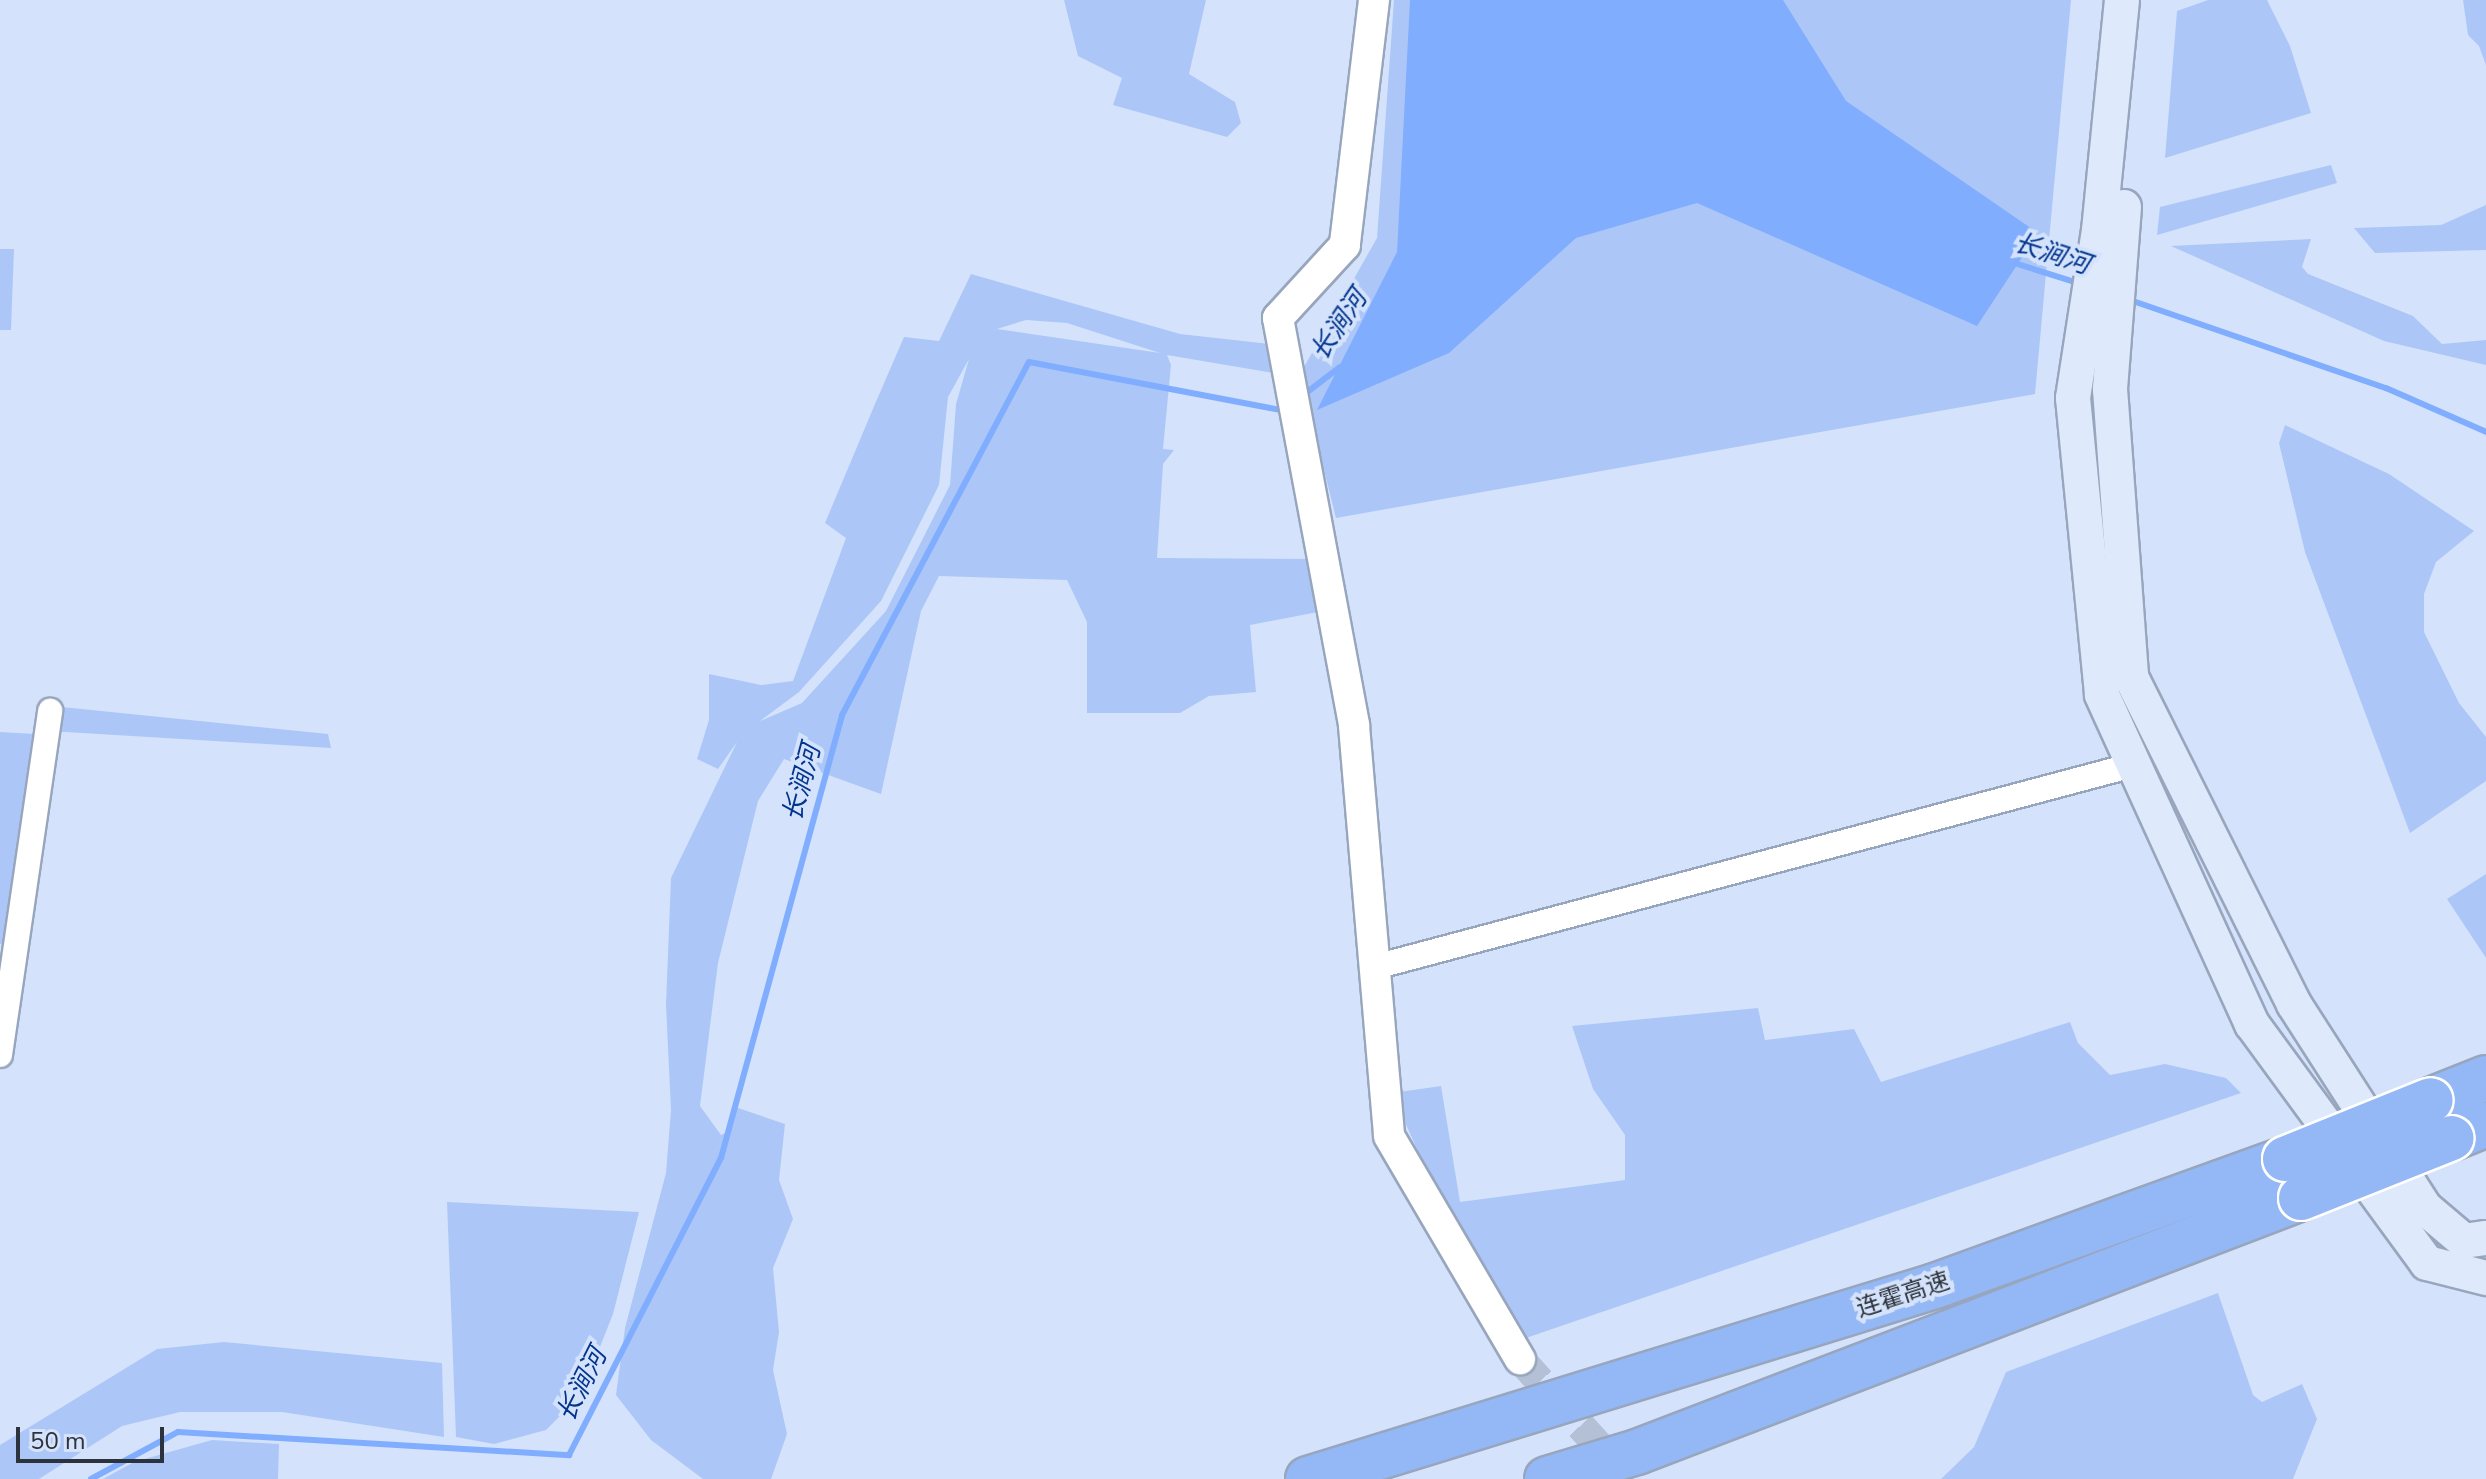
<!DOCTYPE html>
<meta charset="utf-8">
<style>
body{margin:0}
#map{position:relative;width:2486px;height:1479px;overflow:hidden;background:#d4e3fb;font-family:"Nunito Sans","Noto Sans SC",sans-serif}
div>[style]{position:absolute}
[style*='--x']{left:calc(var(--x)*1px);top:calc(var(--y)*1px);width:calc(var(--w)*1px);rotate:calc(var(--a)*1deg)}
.green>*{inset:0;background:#acc7f7}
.water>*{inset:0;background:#80adfe}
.stream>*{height:6px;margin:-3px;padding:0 3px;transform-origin:3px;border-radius:3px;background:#80adfe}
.tertiary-tunnel>*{height:30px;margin-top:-15px;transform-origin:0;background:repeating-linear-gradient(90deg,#b3c0d5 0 30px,transparent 0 45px)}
.roads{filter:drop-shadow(2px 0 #98a6bd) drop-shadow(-2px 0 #98a6bd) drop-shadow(0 2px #98a6bd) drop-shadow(0 -2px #98a6bd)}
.minor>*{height:24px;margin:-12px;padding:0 12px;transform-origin:12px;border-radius:12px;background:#fff}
.tertiary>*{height:30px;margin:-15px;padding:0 15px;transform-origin:15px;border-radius:15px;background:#fff}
.secondary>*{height:34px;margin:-17px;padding:0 17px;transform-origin:17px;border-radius:17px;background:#dfe9fc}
.motorway>*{height:44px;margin:-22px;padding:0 22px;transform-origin:22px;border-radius:22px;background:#94b7f5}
.bridges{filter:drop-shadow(2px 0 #fff) drop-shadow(-2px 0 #fff) drop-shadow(0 2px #fff) drop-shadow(0 -2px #fff)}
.motorway-bridge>*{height:44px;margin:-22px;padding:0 22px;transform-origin:22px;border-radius:22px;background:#94b7f5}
span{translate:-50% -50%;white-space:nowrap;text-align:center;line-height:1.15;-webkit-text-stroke:8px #d4e3fb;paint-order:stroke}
.street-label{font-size:24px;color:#2d333c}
.water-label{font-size:26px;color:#03358f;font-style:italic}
.scale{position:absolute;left:16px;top:1427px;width:148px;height:36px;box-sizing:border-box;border:4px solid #2d333c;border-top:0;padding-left:10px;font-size:24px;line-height:28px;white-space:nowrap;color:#2d333c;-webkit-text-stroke:6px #d4e3fb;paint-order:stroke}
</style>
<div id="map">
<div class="green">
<i style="clip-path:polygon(1064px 0,1206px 0,1189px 74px,1235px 102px,1241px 123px,1227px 137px,1113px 105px,1122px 78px,1078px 56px)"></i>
<i style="clip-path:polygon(1394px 0,2071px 0,2035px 394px,1336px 518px,1300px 374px,1377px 238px)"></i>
<i style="clip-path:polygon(2208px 0,2267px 0,2290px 46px,2311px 113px,2165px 158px,2177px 11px)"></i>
<i style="clip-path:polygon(2463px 0,2486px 0,2486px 65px,2479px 46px,2468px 35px)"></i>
<i style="clip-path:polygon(2331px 165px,2337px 183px,2157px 235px,2160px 207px)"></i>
<i style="clip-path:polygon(2486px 205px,2486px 250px,2375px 253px,2354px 228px,2441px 225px)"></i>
<i style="clip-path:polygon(2311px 239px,2302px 267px,2308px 274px,2413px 316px,2442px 344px,2486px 340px,2486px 365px,2384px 341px,2171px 246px)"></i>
<i style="clip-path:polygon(0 249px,14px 249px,11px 330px,0 330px)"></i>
<i style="clip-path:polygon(evenodd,971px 274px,1180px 334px,1270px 344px,1273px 373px,1167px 355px,1171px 365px,1163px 449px,1174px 450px,1163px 464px,1157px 558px,1311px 559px,1323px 611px,1250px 625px,1256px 692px,1209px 696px,1180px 713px,1087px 713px,1087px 622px,1067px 580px,939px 576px,921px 611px,881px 794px,784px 759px,758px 801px,718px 963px,700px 1106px,721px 1135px,729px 1131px,735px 1107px,785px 1124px,779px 1180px,793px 1219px,773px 1268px,779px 1332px,773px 1370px,787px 1434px,771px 1479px,703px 1479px,651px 1440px,616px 1395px,625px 1328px,666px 1173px,671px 1110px,666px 1005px,671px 878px,737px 742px,718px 769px,697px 759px,709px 720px,709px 674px,761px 685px,793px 681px,846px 538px,825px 523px,875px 404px,904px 337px,939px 341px,971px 274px,1026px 320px,1067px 323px,1160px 353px,997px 329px,1026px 320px,971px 274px,969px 359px,956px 404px,950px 485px,886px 611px,802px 703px,760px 721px,799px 692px,881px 601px,939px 485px,948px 397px,969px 359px)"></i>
<i style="clip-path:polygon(2285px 425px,2389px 474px,2474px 531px,2436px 562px,2424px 594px,2424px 632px,2459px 703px,2486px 737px,2486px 781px,2410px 833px,2305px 552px,2279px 443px)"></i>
<i style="clip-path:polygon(52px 706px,328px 734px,331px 748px,49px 731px)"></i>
<i style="clip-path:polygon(0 732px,35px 734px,8px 945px,0 944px)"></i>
<i style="clip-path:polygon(2486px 874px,2486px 958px,2447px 899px)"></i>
<i style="clip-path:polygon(1758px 1008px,1765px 1040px,1854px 1029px,1881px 1082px,2070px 1022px,2078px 1043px,2110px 1075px,2165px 1064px,2226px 1078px,2241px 1093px,1526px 1338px,1450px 1223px,1392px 1093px,1441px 1086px,1460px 1202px,1625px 1180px,1625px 1135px,1593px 1089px,1572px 1026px)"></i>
<i style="clip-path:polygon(447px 1202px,639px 1212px,613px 1314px,581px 1395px,546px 1430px,494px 1444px,456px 1437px)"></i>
<i style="clip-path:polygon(2218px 1293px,2253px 1395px,2262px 1402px,2302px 1384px,2317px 1419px,2293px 1479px,1941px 1479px,1974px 1447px,2006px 1372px)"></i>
<i style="clip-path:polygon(224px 1342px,442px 1363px,444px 1437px,282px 1412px,180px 1412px,122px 1426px,39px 1479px,0 1479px,0 1445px,157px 1349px)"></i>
<i style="clip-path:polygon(212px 1440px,279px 1444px,278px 1479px,103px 1479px,134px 1462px)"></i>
</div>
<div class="water">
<i style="clip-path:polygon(1410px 0,1783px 0,1846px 101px,2038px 233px,1977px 326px,1697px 203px,1576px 238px,1449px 353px,1317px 410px,1397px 252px)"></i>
</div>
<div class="stream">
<i style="--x:2011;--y:262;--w:73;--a:17.4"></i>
<i style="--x:2130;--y:300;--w:271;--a:19"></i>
<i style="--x:2386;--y:388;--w:109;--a:23.7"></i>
<i style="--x:1302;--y:396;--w:48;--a:-37.3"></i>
<i style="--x:91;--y:1479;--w:99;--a:-28.4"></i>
<i style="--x:178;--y:1432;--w:392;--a:3.4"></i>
<i style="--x:569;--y:1455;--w:334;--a:-62.9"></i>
<i style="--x:721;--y:1158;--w:459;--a:-74.7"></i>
<i style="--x:842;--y:715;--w:399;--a:-62.1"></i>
<i style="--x:1029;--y:362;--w:256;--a:10.8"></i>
<i style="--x:1280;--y:410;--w:7;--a:-34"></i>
</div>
<div class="tertiary-tunnel">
<i style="--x:1520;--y:1359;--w:162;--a:47.8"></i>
</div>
<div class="roads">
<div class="minor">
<i style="--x:1375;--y:967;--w:784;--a:-14.92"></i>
<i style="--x:0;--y:1055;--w:348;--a:-81.7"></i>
</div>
<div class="tertiary">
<i style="--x:1374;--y:0;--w:247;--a:96.8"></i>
<i style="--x:1345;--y:245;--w:99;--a:132.5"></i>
<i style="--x:1278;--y:318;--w:415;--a:79.4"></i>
<i style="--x:1354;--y:726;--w:411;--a:85.1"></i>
<i style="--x:1389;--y:1136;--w:259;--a:59.6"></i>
</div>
<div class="secondary">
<i style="--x:2122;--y:0;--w:231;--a:95.7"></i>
<i style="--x:2099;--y:230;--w:170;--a:98.8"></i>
<i style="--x:2073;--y:398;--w:298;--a:84.4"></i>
<i style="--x:2102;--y:695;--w:362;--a:65.5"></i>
<i style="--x:2252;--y:1024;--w:296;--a:53.8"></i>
<i style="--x:2427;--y:1263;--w:61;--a:14.3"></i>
<i style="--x:2124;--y:207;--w:183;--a:94.4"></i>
<i style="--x:2110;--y:389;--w:289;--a:85.8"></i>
<i style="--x:2131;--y:677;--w:365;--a:63.5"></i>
<i style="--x:2294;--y:1004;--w:242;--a:57.3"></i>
<i style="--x:2425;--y:1208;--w:51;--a:40.2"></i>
<i style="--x:2464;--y:1241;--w:22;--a:-8"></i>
</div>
<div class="motorway">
<i style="--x:2431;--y:1100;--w:59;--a:-21.8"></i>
<i style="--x:2452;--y:1138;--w:37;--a:-22"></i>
<i style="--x:1308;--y:1479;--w:656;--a:-17.11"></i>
<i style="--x:1935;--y:1286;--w:372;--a:-19.9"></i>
<i style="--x:1547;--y:1479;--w:94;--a:-16.7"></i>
<i style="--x:1637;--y:1452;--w:711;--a:-20.93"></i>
</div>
</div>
<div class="bridges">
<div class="motorway-bridge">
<i style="--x:2285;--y:1159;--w:157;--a:-22"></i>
<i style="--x:2301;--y:1198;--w:162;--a:-21.7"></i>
</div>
</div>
<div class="street-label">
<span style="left:1903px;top:1295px;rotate:-18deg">连霍高速</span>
</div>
<div class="water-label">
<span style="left:2052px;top:254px;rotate:18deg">长涧河</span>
<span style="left:1339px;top:325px;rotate:-56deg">长涧河</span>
<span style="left:802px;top:783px;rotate:-75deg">长涧河</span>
<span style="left:582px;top:1385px;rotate:-63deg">长涧河</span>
</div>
<div class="scale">50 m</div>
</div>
